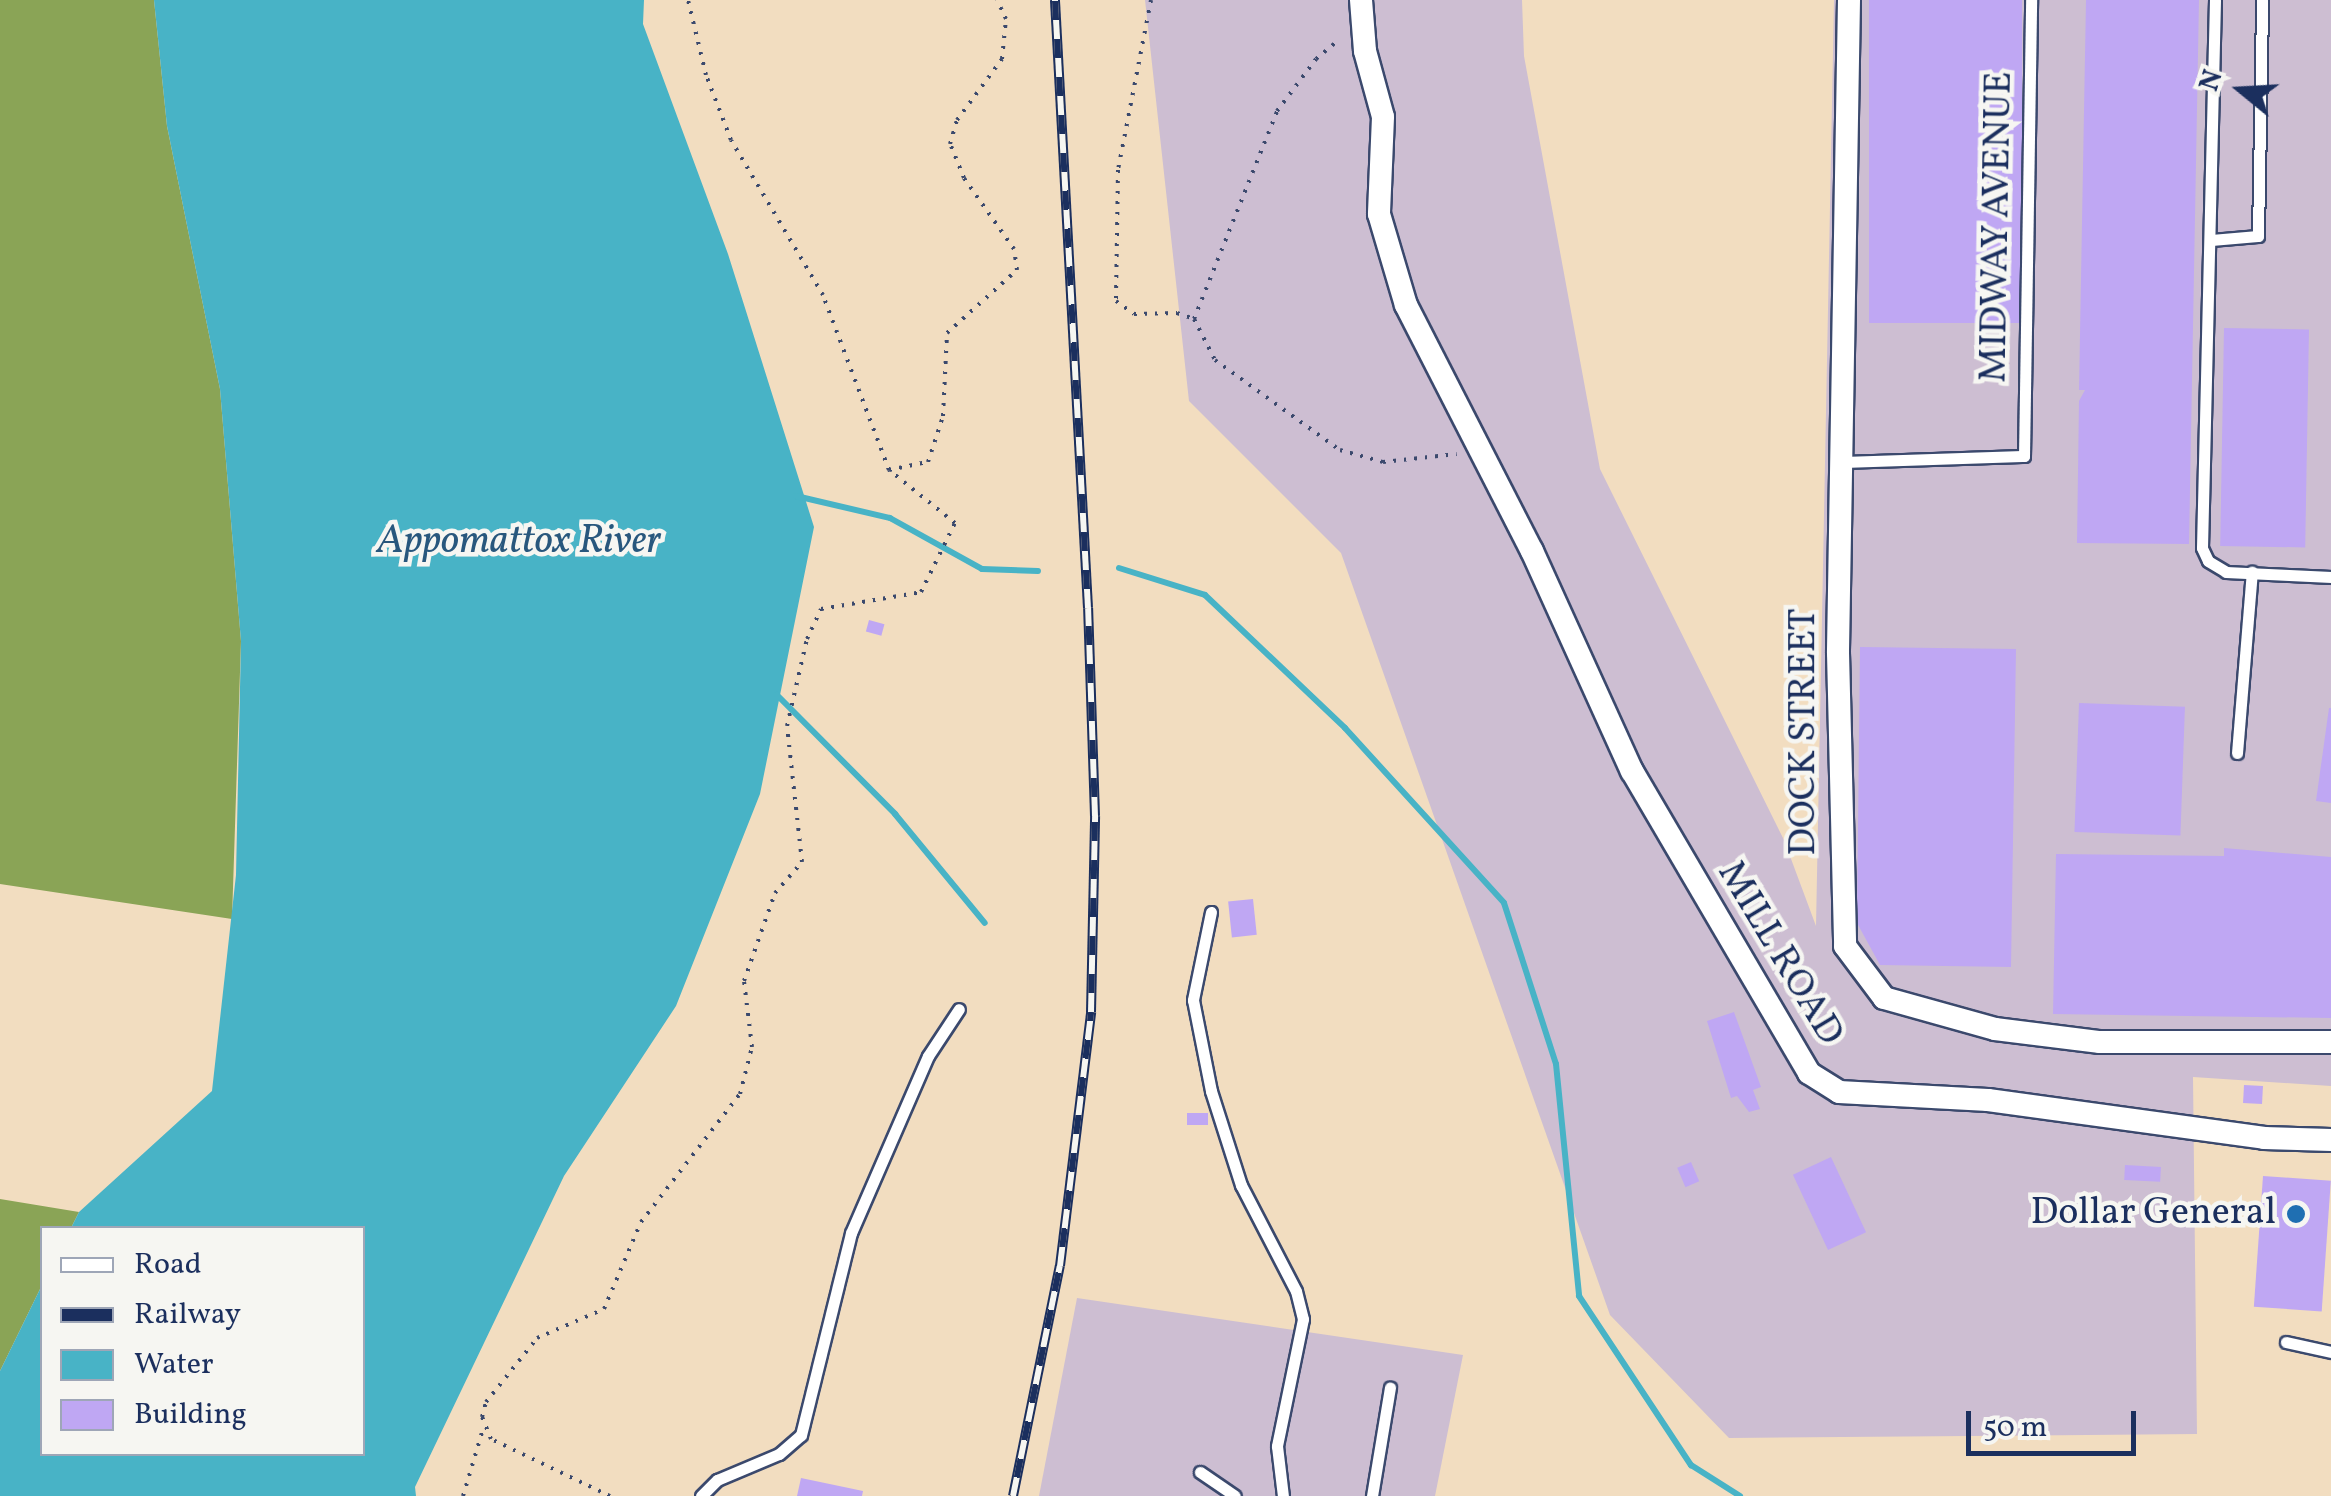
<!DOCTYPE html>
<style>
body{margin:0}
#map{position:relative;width:2331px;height:1496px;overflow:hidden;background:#f2ddc0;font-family:Vollkorn,serif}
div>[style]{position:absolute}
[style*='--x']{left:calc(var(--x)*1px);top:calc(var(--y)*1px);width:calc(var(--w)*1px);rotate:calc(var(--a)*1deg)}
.industrial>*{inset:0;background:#cdbed2}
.forest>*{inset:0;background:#8aa456}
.water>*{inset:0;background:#48b3c6}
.stream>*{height:6px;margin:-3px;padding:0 3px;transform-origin:3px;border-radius:3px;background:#48b3c6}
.building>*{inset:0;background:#bfa7f3;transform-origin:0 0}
.path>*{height:4px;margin-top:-2px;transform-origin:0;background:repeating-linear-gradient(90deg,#3b496d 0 2.5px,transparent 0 10.5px)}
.roads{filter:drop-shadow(2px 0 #3b496d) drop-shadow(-2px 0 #3b496d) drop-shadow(0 2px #3b496d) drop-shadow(0 -2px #3b496d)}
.service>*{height:11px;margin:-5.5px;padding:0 5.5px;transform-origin:5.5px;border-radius:5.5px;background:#fff}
.minor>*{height:22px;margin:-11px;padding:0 11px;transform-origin:11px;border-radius:11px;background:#fff}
.rail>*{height:10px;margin-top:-5px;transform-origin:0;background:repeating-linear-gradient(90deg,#f6f6f2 0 19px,#1b2f5e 0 38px);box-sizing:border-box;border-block:2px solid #1b2f5e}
.dots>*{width:28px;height:28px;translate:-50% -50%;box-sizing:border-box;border:5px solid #f6f6f2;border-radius:50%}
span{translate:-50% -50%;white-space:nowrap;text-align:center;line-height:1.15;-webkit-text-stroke:9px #f6f6f2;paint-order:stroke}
.street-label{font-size:38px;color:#1b2f5e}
.poi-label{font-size:38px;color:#1b2f5e}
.right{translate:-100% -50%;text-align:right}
.water-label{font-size:40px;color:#28577d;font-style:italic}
.legend{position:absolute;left:40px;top:1226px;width:325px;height:230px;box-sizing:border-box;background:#f6f6f2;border:2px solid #9ea6b7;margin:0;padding:12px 18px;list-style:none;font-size:30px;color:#1b2f5e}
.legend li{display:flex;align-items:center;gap:20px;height:50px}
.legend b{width:50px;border:2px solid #9ea6b7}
.north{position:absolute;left:2191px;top:40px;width:100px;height:100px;-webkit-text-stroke:8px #f6f6f2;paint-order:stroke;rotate:288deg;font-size:28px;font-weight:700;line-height:40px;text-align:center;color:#1b2f5e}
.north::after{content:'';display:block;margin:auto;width:35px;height:45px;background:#1b2f5e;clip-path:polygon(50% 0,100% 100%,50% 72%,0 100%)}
.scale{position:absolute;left:1966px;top:1411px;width:170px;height:45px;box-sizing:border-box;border:5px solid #1b2f5e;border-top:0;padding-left:12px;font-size:30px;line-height:35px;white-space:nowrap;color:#1b2f5e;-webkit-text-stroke:8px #f6f6f2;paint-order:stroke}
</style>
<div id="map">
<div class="industrial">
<i style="clip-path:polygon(1145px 0,1522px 0,1524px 56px,1600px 469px,1784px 840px,1816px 926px,1834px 0,2331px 0,2331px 1086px,2193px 1077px,2197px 1434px,1729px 1438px,1610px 1315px,1341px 553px,1189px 401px)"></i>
<i style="clip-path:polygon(1077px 1298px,1463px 1355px,1435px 1496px,1039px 1496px)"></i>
</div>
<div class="forest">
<i style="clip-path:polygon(0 0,154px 0,167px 126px,220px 389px,241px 641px,232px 919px,0 884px)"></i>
<i style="clip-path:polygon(0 1199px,79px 1212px,71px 1228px,42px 1228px,42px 1285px,0 1371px)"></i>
</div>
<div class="water">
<i style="clip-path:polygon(154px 0,644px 0,643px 24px,728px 254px,814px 527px,760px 794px,676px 1006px,564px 1176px,415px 1487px,416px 1496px,0 1496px,0 1371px,42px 1285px,42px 1454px,362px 1454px,362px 1228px,71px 1228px,79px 1212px,212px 1091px,236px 875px,241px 641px,220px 389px,167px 126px)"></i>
</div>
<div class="stream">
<i style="--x:796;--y:496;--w:97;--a:13.2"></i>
<i style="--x:890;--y:518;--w:105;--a:29"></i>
<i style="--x:982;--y:569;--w:56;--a:2"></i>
<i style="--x:1119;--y:568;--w:90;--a:17.4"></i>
<i style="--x:1205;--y:595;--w:193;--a:43.5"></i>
<i style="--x:1345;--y:728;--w:236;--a:47.7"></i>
<i style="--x:1504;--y:903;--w:169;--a:72.1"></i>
<i style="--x:1556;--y:1064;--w:233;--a:84.3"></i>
<i style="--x:1579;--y:1296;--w:203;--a:56.5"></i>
<i style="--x:1691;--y:1465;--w:58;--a:32.3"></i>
<i style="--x:777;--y:695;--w:168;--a:45.2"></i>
<i style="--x:895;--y:814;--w:141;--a:50.5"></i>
</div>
<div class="building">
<i style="left:1869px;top:0;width:153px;height:323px"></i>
<i style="clip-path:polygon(2086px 0,2199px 0,2189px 544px,2077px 543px,2079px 401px,2085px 390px,2079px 390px)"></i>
<i style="left:2224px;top:328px;width:85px;height:218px;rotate:1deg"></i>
<i style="left:869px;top:620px;width:16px;height:12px;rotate:15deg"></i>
<i style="clip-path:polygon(1860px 647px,2016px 649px,2011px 967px,1880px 965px,1857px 923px)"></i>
<i style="left:2079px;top:703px;width:106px;height:129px;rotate:2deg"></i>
<i style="clip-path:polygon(2329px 708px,2331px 708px,2331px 803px,2316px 801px)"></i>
<i style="clip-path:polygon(2224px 848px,2331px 857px,2331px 1018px,2053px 1014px,2056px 854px,2224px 856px)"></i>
<i style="left:1253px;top:899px;width:36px;height:25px;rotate:84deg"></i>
<i style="clip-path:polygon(1734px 1012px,1761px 1087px,1753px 1090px,1760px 1109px,1749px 1112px,1737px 1096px,1731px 1098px,1707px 1021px)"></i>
<i style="left:2244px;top:1085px;width:19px;height:18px;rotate:3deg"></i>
<i style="left:1208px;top:1113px;width:12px;height:21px;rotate:90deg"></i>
<i style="left:1831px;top:1157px;width:83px;height:42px;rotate:65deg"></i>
<i style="left:1691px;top:1162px;width:21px;height:15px;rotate:67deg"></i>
<i style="left:2125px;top:1165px;width:36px;height:15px;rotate:3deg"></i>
<i style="left:2263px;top:1176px;width:68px;height:131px;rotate:4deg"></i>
<i style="clip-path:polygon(801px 1478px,863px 1491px,862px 1496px,797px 1496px)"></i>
</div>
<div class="path">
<i style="--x:1151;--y:0;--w:173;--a:101"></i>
<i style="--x:1118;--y:170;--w:131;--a:90.9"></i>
<i style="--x:1116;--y:301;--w:22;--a:36"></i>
<i style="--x:1134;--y:314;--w:43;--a:-1.3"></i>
<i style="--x:1177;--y:313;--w:18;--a:19"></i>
<i style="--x:1194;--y:319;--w:46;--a:62.9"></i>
<i style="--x:1215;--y:360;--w:154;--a:35.8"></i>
<i style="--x:1340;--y:450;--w:45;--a:15.6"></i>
<i style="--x:1383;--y:462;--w:74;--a:-6.2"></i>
<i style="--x:1194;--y:319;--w:224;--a:-68.2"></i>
<i style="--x:1277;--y:111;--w:65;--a:-53.1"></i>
<i style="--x:1316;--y:59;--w:31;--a:-40"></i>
<i style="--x:889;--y:470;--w:40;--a:-12"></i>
<i style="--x:928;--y:462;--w:48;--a:-71.9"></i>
<i style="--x:943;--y:416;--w:83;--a:-87.2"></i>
<i style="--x:947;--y:333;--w:94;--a:-42"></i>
<i style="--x:1017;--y:270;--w:21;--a:-98"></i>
<i style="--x:1014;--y:249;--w:87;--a:-125.2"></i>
<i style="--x:964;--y:178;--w:37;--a:-112"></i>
<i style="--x:950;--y:144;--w:25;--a:-74"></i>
<i style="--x:957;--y:120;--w:76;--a:-53.6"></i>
<i style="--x:1002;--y:59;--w:40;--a:-84.3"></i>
<i style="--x:1006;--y:19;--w:21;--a:-115"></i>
<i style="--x:463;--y:1496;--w:70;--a:-73.4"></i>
<i style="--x:610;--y:1496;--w:132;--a:-154.4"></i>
<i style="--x:491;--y:1439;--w:24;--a:-112"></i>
<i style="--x:482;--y:1417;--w:16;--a:-75"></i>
<i style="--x:486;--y:1402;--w:82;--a:-51.4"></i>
<i style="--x:537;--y:1338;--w:73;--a:-23.4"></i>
<i style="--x:604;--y:1309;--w:95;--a:-67"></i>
<i style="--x:641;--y:1222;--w:162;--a:-52.3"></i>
<i style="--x:740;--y:1094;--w:49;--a:-75.7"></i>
<i style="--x:752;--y:1047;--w:66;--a:-96.9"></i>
<i style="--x:744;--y:981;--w:93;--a:-70.6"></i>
<i style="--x:775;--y:893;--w:41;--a:-48.9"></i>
<i style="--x:802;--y:862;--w:137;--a:-96.3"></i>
<i style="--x:787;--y:726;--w:89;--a:-77.1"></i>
<i style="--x:807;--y:639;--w:33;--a:-65"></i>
<i style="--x:821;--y:609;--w:101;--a:-9.6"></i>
<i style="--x:921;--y:592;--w:77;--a:-63.8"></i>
<i style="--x:955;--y:523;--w:85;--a:-141.2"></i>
<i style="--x:889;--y:470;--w:187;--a:-110.7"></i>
<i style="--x:823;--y:295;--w:180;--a:-120.7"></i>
<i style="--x:731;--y:140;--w:70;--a:-111"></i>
<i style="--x:706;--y:75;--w:77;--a:-103.5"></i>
</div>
<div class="roads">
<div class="service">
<i style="--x:2215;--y:0;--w:548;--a:91.36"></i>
<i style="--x:2202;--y:548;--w:14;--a:65"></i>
<i style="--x:2208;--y:561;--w:21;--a:31"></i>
<i style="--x:2226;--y:572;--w:105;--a:2.7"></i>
<i style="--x:2211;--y:240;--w:47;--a:-4.9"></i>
<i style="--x:2258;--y:236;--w:236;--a:-89"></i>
<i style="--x:1841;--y:462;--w:183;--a:-1.9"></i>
<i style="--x:2024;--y:456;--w:456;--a:-89.1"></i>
<i style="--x:2237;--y:753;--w:182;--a:-85.3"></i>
<i style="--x:1211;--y:912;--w:90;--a:101.6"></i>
<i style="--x:1193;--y:1000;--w:93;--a:78.8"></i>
<i style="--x:1211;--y:1091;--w:99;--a:72.3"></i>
<i style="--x:1241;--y:1185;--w:119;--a:62.6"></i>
<i style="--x:1296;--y:1291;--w:29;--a:76"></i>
<i style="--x:1303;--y:1319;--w:130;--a:101.6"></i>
<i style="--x:1277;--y:1446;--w:50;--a:83.2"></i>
<i style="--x:2286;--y:1342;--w:46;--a:12.5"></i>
<i style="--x:1200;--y:1472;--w:42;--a:34.4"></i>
<i style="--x:701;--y:1496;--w:23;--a:-45"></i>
<i style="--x:717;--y:1480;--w:67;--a:-22.8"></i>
<i style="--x:779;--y:1454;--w:29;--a:-41"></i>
<i style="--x:801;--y:1435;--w:208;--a:-76.1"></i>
<i style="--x:851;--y:1233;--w:193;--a:-66.5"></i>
<i style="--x:928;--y:1056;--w:56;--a:-56.6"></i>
<i style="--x:1372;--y:1496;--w:110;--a:-80.6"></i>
</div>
<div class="minor">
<i style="--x:1361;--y:0;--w:51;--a:85.5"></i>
<i style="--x:1365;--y:51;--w:68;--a:74.7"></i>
<i style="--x:1383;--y:117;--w:97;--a:92.4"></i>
<i style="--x:1379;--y:214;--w:95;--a:73.5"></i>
<i style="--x:1406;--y:305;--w:276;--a:62.9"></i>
<i style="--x:1532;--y:551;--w:242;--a:65.6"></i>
<i style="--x:1632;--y:771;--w:350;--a:59.6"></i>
<i style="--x:1809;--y:1073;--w:36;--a:32"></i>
<i style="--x:1839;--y:1092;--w:149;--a:3.1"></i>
<i style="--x:1988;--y:1100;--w:279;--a:7.8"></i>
<i style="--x:2264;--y:1138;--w:67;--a:1.7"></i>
<i style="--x:1849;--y:0;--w:653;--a:90.97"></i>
<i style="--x:1838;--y:653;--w:293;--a:88.6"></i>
<i style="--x:1845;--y:946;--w:65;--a:53.1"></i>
<i style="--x:1884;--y:998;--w:115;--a:15.6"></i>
<i style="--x:1995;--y:1029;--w:106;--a:7.1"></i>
<i style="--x:2100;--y:1042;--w:231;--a:0"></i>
</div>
</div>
<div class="rail">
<i style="--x:1013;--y:1496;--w:235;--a:-78.5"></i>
<i style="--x:1060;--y:1266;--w:256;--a:-83"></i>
<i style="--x:1091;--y:1012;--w:196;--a:-88.8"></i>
<i style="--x:1095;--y:816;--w:208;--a:-91.9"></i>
<i style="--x:1088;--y:608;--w:609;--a:-93.11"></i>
</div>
<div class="dots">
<i style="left:2296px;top:1214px;background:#1f6fb2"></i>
</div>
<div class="street-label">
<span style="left:1998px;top:227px;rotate:-89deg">MIDWAY AVENUE</span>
<span style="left:1805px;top:732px;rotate:-90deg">DOCK STREET</span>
<span style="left:1779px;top:954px;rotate:59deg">MILL ROAD</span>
</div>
<div class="poi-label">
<span class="right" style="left:2276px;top:1214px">Dollar General</span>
</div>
<div class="water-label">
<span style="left:519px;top:542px">Appomattox River</span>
</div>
<ul class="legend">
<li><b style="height:12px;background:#fff"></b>Road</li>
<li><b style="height:12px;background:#1b2f5e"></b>Railway</li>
<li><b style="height:28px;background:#48b3c6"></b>Water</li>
<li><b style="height:28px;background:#bfa7f3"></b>Building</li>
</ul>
<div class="north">N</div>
<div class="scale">50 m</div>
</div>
